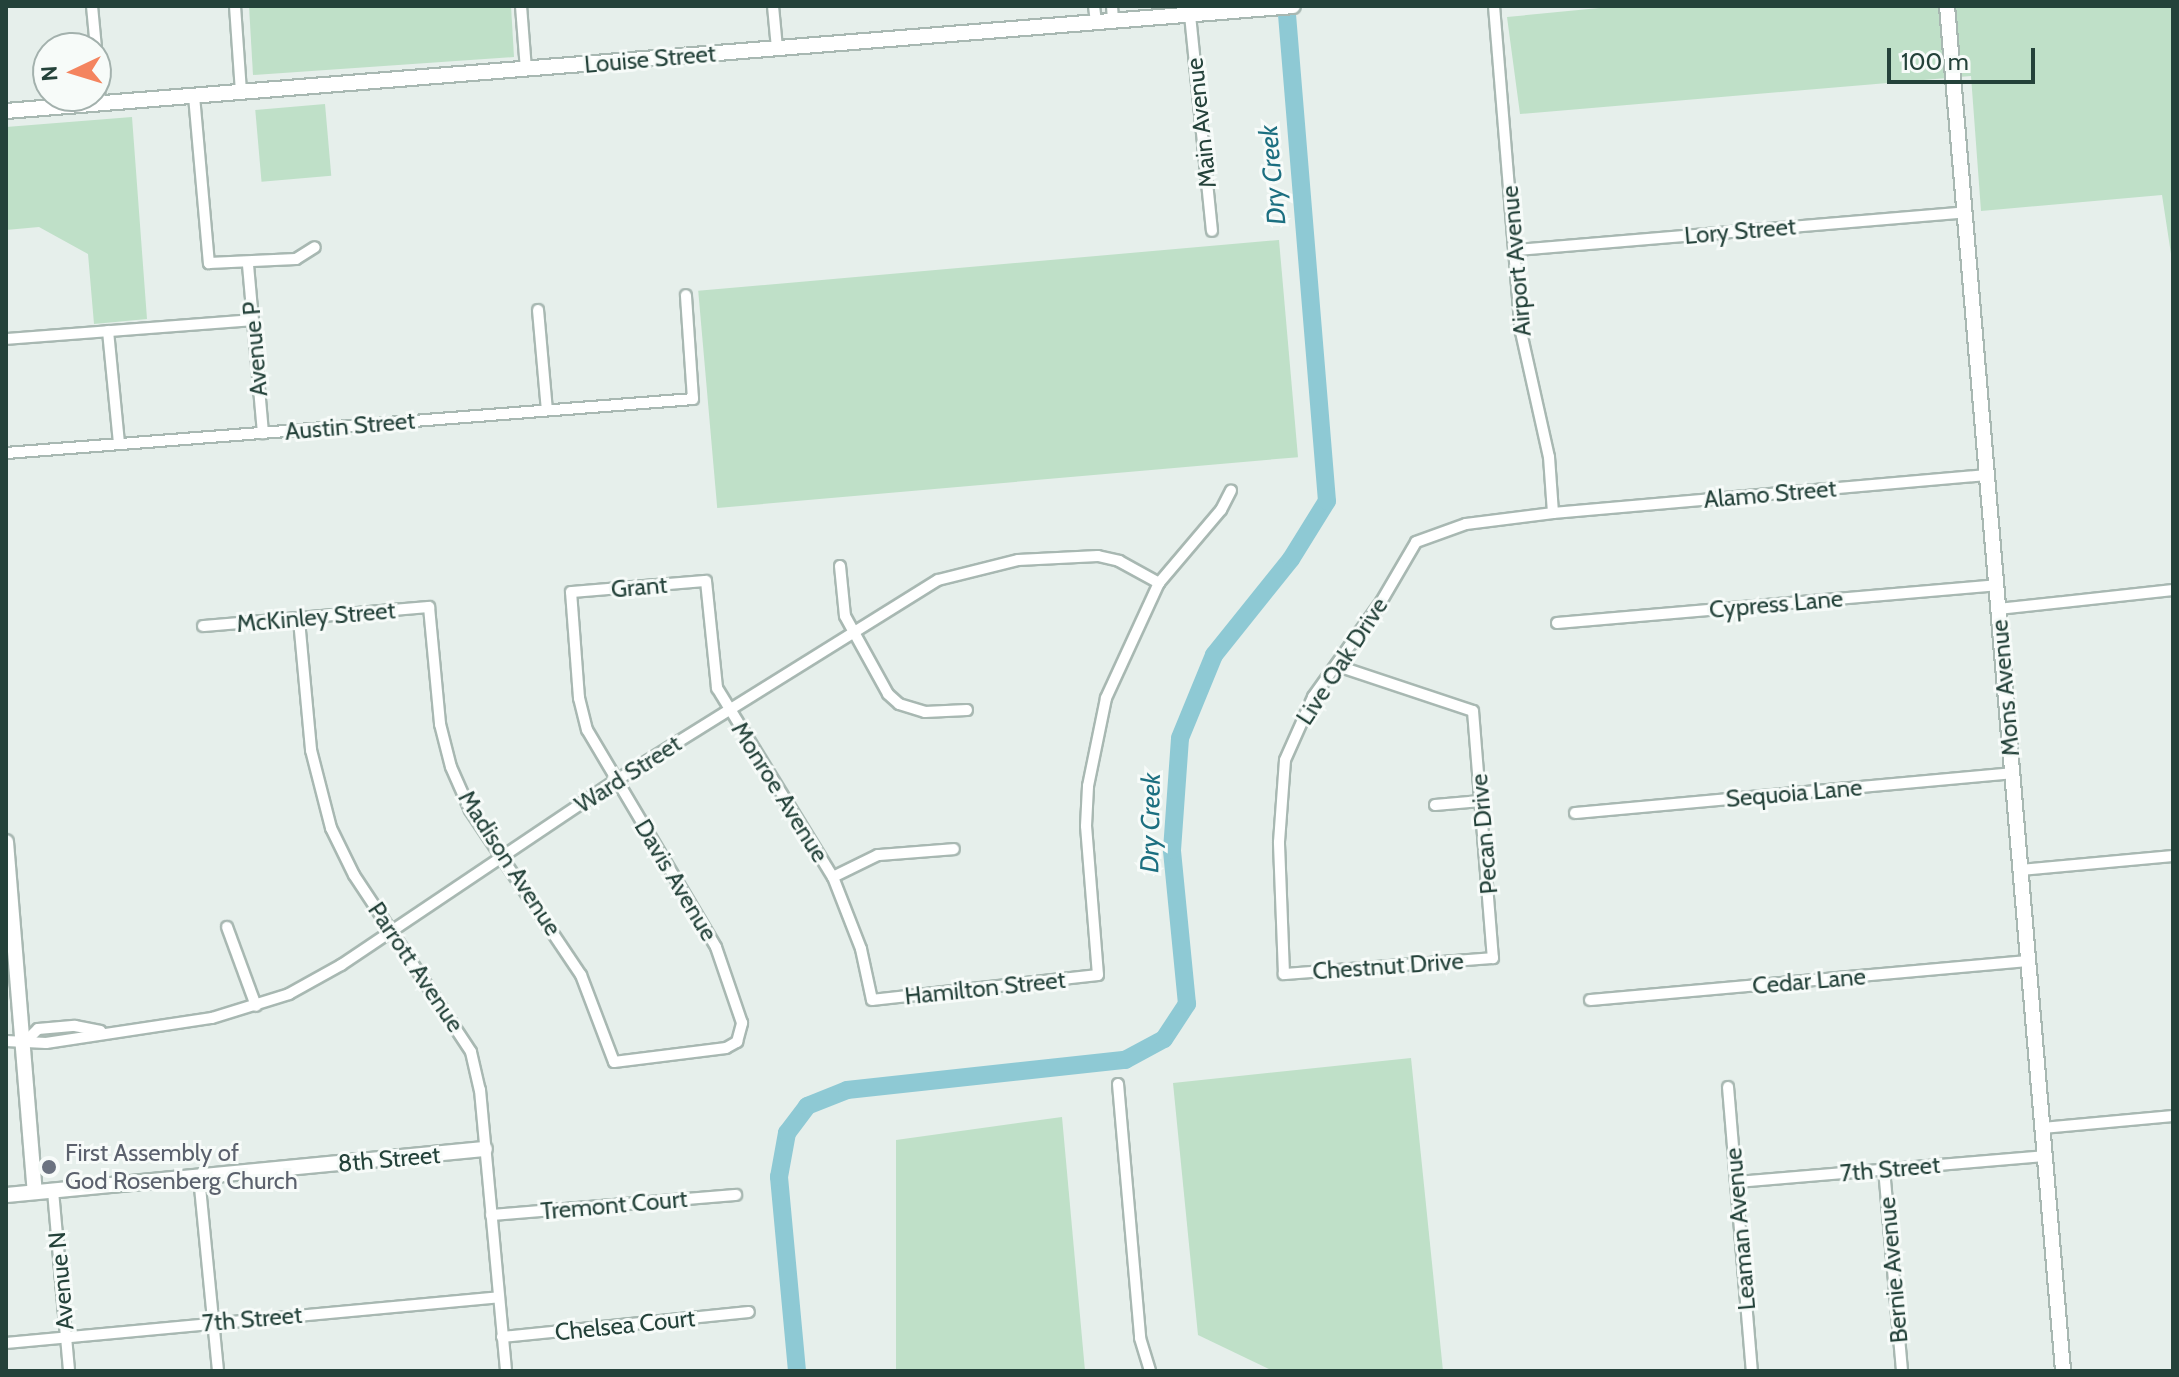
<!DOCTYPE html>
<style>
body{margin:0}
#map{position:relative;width:2179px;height:1377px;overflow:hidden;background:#e6efeb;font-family:Cabin,sans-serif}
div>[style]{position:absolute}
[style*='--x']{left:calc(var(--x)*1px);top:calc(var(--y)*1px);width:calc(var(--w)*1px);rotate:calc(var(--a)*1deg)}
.green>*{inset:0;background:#bfe0c8;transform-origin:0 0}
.river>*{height:18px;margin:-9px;padding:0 9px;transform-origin:9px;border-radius:9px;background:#8ec9d4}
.roads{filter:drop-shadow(2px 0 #a8b8b2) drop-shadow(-2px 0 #a8b8b2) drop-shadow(0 2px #a8b8b2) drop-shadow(0 -2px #a8b8b2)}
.street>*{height:10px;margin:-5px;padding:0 5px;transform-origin:5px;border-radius:5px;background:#fff}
.secondary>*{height:14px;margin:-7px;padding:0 7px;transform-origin:7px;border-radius:7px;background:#fff}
.dots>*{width:22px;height:22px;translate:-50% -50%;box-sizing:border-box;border:4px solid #f7fbf9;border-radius:50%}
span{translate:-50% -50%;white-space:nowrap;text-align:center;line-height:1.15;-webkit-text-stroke:6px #f7fbf9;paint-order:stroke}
.street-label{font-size:24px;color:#24423a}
.worship-label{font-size:24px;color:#5b616d}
.left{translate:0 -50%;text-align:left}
.water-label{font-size:26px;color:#1c6f80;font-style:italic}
.frame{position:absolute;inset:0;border:8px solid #24423a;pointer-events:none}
.north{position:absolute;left:32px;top:32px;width:80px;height:80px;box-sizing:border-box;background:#f7fbf9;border:2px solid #a3b1ad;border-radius:50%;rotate:266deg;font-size:22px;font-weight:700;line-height:32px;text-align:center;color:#24423a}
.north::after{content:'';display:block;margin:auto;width:28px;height:36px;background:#f4845f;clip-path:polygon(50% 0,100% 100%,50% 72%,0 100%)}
.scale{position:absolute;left:1887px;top:48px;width:148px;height:36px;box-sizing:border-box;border:4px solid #24423a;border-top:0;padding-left:10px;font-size:24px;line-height:28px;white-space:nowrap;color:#24423a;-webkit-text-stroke:6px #f7fbf9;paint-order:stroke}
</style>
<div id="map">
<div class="green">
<i style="clip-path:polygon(249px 6px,511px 6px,514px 57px,253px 75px)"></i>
<i style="clip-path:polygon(1620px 6px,2173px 6px,2173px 267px,2162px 195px,1981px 211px,1971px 76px,1520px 114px,1507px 17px)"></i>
<i style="left:325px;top:104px;width:72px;height:70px;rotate:85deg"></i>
<i style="clip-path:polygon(132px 117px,147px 319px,94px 324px,88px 254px,39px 227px,6px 230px,6px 127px)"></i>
<i style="left:1279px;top:240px;width:218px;height:583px;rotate:85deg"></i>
<i style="clip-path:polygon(1411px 1058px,1443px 1371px,1273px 1371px,1198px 1335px,1173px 1083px)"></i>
<i style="clip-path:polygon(1062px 1117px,1085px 1371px,896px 1371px,896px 1140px)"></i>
</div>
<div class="river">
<i style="--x:797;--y:1371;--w:195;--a:-95.3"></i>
<i style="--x:779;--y:1177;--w:45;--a:-79.7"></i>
<i style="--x:787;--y:1133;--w:34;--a:-53"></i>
<i style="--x:807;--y:1106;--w:43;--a:-21.8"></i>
<i style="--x:847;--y:1090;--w:280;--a:-6.2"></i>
<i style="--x:1125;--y:1060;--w:44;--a:-28.3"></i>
<i style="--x:1164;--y:1039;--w:42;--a:-56.7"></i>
<i style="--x:1187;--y:1004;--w:155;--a:-95.6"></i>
<i style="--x:1172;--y:850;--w:112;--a:-85.9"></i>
<i style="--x:1180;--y:738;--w:90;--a:-67.7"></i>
<i style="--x:1214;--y:655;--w:123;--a:-51.3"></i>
<i style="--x:1291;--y:559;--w:68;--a:-58.2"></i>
<i style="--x:1327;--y:501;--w:497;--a:-94.7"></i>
</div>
<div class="roads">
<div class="street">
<i style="--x:92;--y:6;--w:42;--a:84.6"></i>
<i style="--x:235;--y:6;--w:86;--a:86"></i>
<i style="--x:521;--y:6;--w:63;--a:85.5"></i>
<i style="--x:773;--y:6;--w:42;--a:84.6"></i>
<i style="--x:1094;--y:6;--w:16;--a:83"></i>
<i style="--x:1112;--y:6;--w:15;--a:86"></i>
<i style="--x:1494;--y:6;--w:327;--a:85.3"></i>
<i style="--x:1521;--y:332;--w:128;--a:77.4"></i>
<i style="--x:1549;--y:457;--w:56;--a:85.9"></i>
<i style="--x:1190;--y:15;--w:217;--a:84.2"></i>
<i style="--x:96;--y:54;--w:49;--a:85.3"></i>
<i style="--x:194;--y:96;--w:168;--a:84.9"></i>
<i style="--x:209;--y:263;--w:87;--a:-2.6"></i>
<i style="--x:296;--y:259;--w:22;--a:-32"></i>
<i style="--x:1516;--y:250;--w:450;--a:-4.8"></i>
<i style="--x:248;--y:265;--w:169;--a:84.9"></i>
<i style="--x:538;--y:310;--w:100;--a:84.9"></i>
<i style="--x:108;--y:331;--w:113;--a:84.4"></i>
<i style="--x:6;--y:339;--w:247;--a:-4.4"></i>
<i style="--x:6;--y:453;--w:689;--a:-4.49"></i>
<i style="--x:693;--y:399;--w:104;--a:-93.9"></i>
<i style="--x:840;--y:566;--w:50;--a:84.3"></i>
<i style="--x:845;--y:616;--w:89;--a:61.1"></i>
<i style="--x:888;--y:694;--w:15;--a:42"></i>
<i style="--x:899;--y:704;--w:27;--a:17"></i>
<i style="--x:925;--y:712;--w:42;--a:-2.7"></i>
<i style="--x:1998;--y:609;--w:176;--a:-6.2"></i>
<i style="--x:299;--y:620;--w:131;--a:84.7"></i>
<i style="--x:311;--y:750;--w:81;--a:75.6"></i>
<i style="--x:331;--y:828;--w:52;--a:63.9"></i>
<i style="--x:354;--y:875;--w:212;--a:56.5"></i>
<i style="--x:471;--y:1052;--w:39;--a:77"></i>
<i style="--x:480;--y:1090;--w:282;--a:84.7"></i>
<i style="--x:1557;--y:623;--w:441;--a:-4.9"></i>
<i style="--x:203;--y:626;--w:227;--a:-4.8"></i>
<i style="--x:429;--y:607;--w:118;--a:84.6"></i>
<i style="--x:440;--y:724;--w:44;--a:75.7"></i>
<i style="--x:451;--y:767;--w:47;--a:66.2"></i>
<i style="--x:470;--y:810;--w:199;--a:56.1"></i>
<i style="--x:581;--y:975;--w:93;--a:69.2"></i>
<i style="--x:614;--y:1062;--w:113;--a:-7.1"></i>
<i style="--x:726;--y:1048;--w:13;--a:-29"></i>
<i style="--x:737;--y:1042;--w:20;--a:-75"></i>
<i style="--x:742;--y:1023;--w:80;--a:-108.9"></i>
<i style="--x:716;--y:947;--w:252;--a:-120.7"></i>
<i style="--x:587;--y:730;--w:33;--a:-104"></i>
<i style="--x:579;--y:698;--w:106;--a:-94.3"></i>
<i style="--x:571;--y:592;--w:135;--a:-4.7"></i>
<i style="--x:706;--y:581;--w:108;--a:84.1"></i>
<i style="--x:717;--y:688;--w:222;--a:58.5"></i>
<i style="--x:833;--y:877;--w:77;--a:68.7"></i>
<i style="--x:861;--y:949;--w:52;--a:77.8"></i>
<i style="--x:872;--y:1000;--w:227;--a:-6.3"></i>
<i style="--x:1098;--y:975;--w:149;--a:-94.6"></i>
<i style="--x:1086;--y:826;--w:40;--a:-87.1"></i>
<i style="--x:1088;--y:786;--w:90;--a:-78.4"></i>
<i style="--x:1106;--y:698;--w:127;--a:-65.3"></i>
<i style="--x:1159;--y:583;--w:96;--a:-49.7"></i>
<i style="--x:1221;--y:510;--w:22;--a:-63"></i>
<i style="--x:1338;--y:666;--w:142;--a:18.4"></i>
<i style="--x:1473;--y:711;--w:248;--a:85.4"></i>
<i style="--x:1493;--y:958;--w:210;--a:175.6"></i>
<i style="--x:1284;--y:974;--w:132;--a:-92.2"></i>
<i style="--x:1279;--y:842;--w:82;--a:-85.8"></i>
<i style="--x:1285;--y:760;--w:69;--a:-66"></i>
<i style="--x:1313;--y:697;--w:117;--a:-54.4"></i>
<i style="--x:1381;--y:602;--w:69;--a:-59.7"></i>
<i style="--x:1416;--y:542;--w:53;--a:-19.8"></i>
<i style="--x:1466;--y:524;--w:88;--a:-7.2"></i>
<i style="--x:1553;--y:513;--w:436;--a:-5"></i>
<i style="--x:1435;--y:805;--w:46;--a:-5"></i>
<i style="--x:1575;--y:813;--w:439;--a:-5.2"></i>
<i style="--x:2020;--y:870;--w:154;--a:-5.2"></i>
<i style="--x:833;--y:877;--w:50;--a:-26.1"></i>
<i style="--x:878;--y:855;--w:76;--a:-4.5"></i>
<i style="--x:227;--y:927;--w:84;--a:69.8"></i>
<i style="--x:1590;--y:1000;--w:440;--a:-5.1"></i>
<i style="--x:28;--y:1039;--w:14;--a:-45"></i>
<i style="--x:38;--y:1029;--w:37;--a:-5"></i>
<i style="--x:75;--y:1026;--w:26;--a:11"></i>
<i style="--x:6;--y:1041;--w:40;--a:2.9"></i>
<i style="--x:46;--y:1043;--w:168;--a:-8.6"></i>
<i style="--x:212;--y:1018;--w:81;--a:-17.3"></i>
<i style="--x:289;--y:994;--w:60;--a:-29.1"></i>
<i style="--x:341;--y:965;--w:330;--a:-33.9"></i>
<i style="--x:615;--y:781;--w:380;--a:-31.9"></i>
<i style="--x:938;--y:580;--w:82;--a:-14"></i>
<i style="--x:1018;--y:560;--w:80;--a:-2.9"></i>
<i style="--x:1098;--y:556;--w:22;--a:13"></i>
<i style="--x:1119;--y:561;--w:46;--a:28.8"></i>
<i style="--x:1118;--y:1084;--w:255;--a:85"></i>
<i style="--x:1140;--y:1338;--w:34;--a:73"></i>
<i style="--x:1728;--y:1087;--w:285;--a:85.2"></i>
<i style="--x:2042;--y:1128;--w:132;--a:-5.2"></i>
<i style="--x:1884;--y:1169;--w:203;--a:84.9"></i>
<i style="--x:199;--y:1177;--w:195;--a:84.4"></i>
<i style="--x:1736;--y:1182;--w:310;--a:-4.8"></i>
<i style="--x:53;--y:1191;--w:181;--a:84.9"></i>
<i style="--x:491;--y:1215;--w:246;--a:-4.7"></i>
<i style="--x:502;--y:1337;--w:248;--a:-5.8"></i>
<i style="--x:6;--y:1343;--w:495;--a:-5.3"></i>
</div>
<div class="secondary">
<i style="--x:1947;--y:6;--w:1370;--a:85.14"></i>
<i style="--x:6;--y:111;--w:1291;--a:-4.66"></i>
<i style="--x:6;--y:842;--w:351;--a:85.3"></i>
<i style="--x:6;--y:1195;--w:481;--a:-5.5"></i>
</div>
</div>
<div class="dots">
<i style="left:49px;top:1167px;background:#6b7280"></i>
</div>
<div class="street-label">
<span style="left:650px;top:59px;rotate:-5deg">Louise Street</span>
<span style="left:1201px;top:123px;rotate:-96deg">Main Avenue</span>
<span style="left:1740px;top:231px;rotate:-5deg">Lory Street</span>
<span style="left:1516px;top:261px;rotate:-95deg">Airport Avenue</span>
<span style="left:255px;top:349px;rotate:-95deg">Avenue P</span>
<span style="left:350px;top:426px;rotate:-5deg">Austin Street</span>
<span style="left:1770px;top:494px;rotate:-5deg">Alamo Street</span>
<span style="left:639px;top:587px;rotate:-5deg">Grant</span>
<span style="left:1776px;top:604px;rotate:-5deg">Cypress Lane</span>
<span style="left:316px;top:617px;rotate:-5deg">McKinley Street</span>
<span style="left:1342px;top:661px;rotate:-57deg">Live Oak Drive</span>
<span style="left:2005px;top:688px;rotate:-95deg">Mons Avenue</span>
<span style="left:628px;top:774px;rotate:-33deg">Ward Street</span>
<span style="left:780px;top:792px;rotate:58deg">Monroe Avenue</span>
<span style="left:1794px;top:793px;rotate:-5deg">Sequoia Lane</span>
<span style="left:1484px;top:834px;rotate:-95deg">Pecan Drive</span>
<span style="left:510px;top:863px;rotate:57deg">Madison Avenue</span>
<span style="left:676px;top:880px;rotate:59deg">Davis Avenue</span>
<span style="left:1388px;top:966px;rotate:-4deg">Chestnut Drive</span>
<span style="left:416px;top:967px;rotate:56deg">Parrott Avenue</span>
<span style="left:1809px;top:981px;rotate:-5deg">Cedar Lane</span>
<span style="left:985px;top:988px;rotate:-6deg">Hamilton Street</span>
<span style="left:389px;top:1159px;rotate:-5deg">8th Street</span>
<span style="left:1890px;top:1169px;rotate:-5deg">7th Street</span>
<span style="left:614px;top:1205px;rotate:-5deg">Tremont Court</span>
<span style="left:1740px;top:1229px;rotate:-95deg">Leaman Avenue</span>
<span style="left:1893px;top:1270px;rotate:-95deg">Bernie Avenue</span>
<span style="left:61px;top:1281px;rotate:-95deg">Avenue N</span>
<span style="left:252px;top:1319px;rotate:-5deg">7th Street</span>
<span style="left:625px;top:1325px;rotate:-6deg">Chelsea Court</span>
</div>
<div class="worship-label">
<span class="left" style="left:65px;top:1167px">First Assembly of<br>God Rosenberg Church</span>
</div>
<div class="water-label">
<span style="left:1273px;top:175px;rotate:-95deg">Dry Creek</span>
<span style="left:1151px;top:823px;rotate:-89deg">Dry Creek</span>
</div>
<div class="frame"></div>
<div class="north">N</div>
<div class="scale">100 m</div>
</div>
